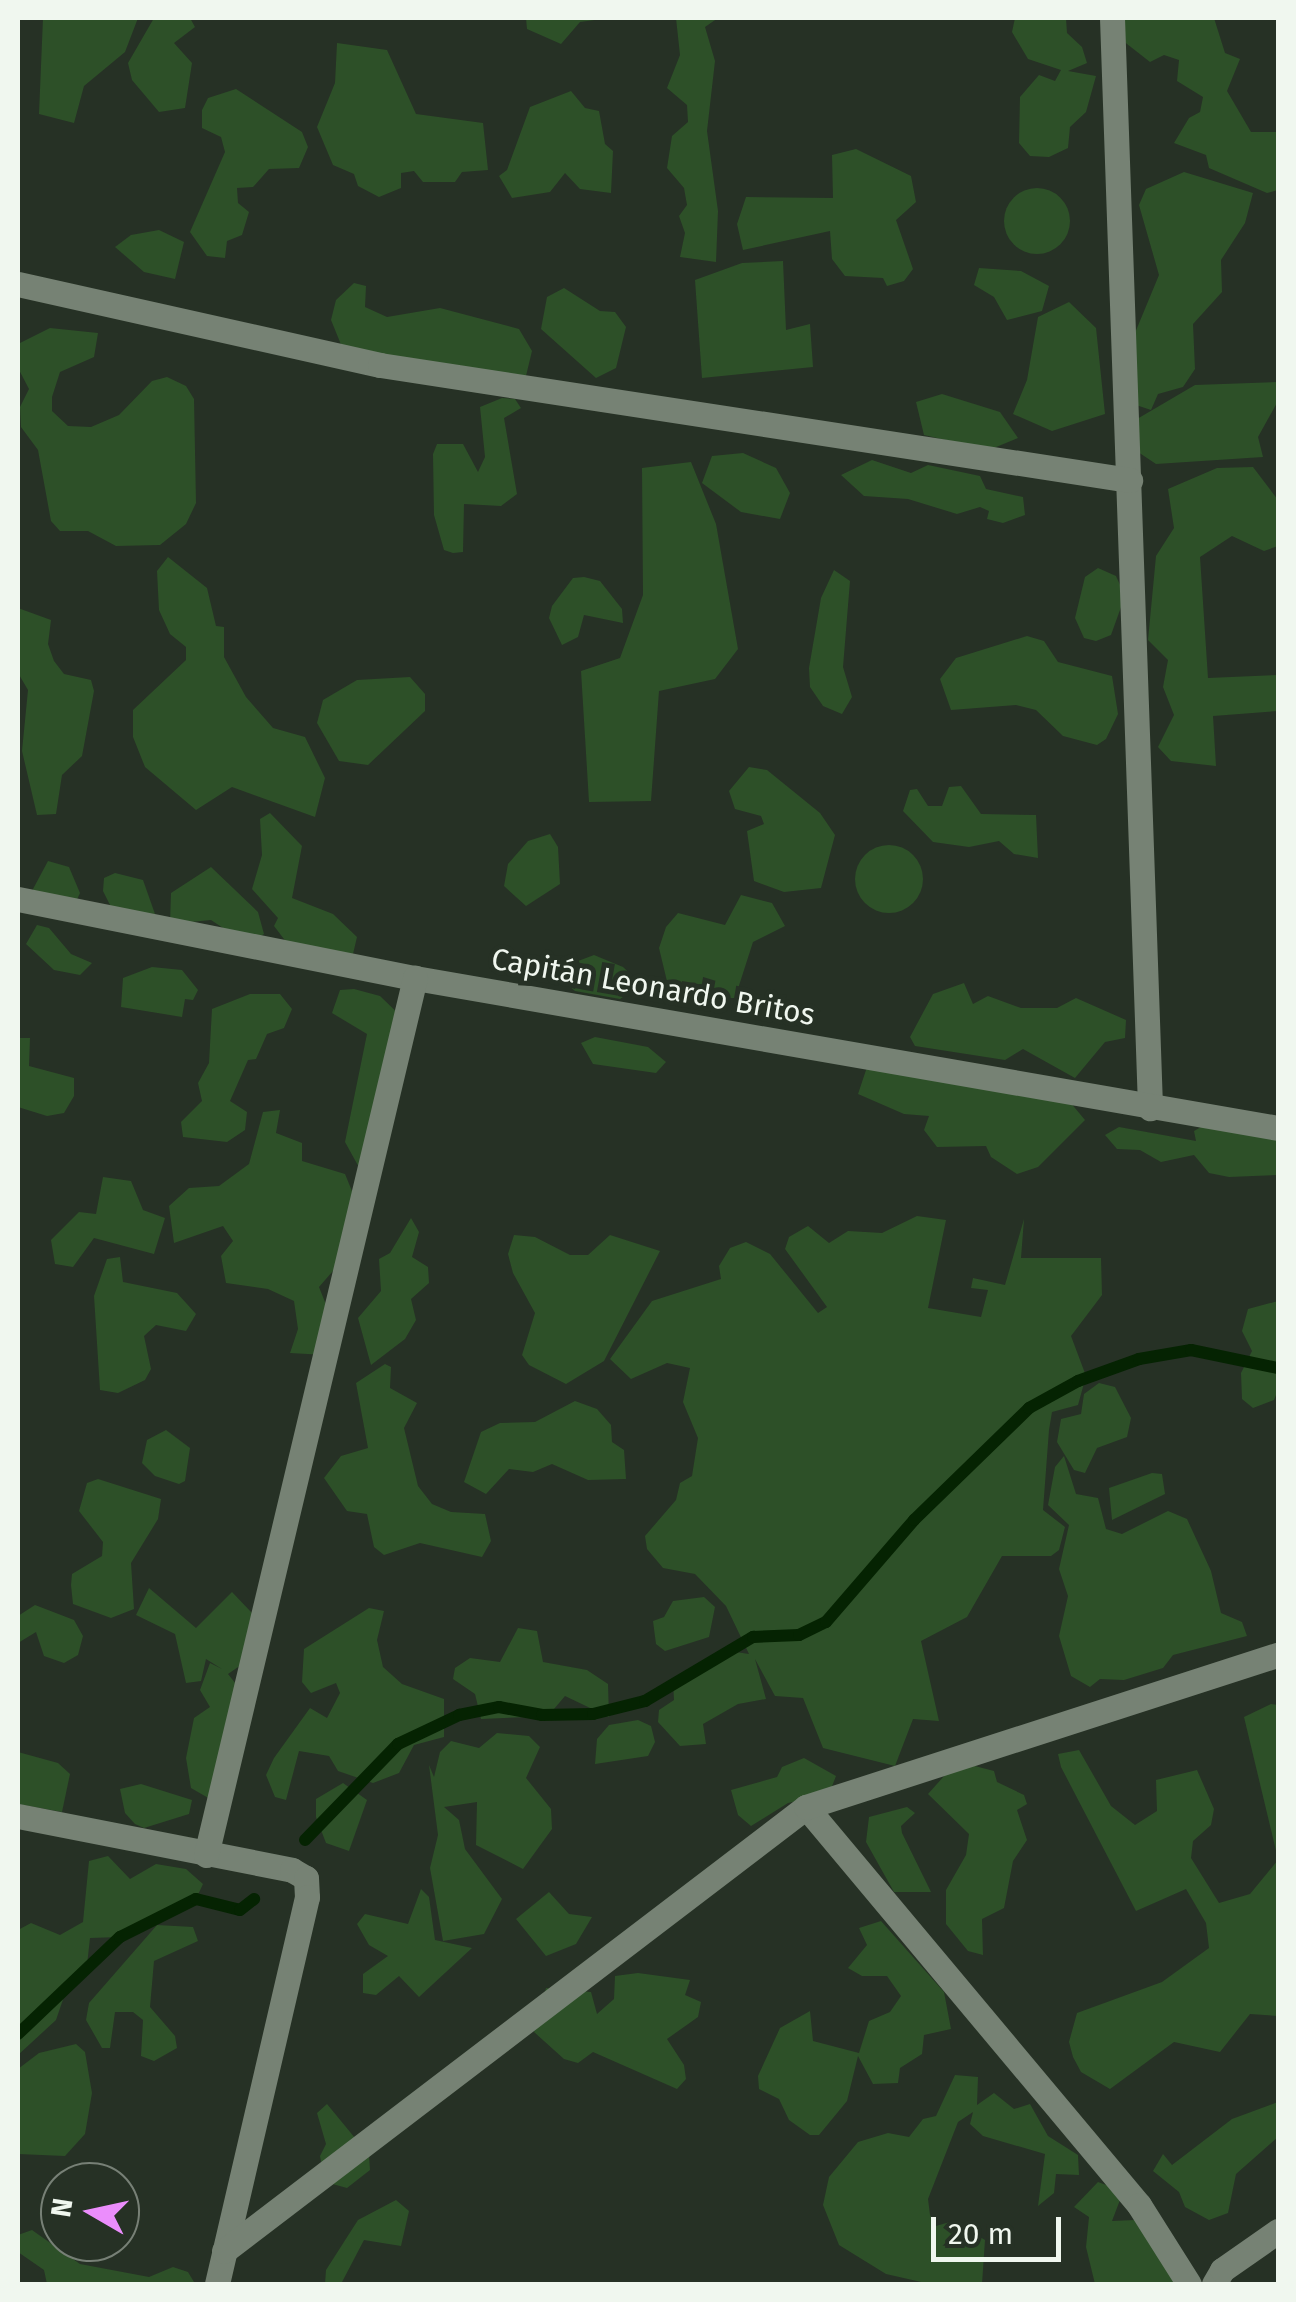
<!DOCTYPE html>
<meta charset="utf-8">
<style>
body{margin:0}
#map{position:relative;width:1296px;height:2302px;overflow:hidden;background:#263125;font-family:"Fira Sans",sans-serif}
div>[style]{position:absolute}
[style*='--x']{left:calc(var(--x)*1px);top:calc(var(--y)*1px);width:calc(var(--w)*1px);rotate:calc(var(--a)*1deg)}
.green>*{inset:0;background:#2d5028}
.round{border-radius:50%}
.stream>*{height:12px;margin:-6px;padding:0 6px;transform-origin:6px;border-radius:6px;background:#052302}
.street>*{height:25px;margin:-12.5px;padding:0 12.5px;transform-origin:12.5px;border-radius:12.5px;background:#768274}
span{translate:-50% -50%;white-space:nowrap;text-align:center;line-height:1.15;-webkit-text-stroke:10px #263125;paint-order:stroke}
.street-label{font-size:30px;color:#f0f7ef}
.frame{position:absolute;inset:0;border:20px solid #f0f7ef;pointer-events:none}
.north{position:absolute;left:40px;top:2162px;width:100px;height:100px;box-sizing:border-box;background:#263125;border:2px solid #778076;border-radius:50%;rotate:279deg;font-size:28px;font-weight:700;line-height:40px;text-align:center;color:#f0f7ef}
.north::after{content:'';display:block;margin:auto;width:35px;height:45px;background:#eb8dfc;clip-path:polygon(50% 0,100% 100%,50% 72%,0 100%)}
.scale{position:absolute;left:931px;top:2217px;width:130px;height:45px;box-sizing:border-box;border:5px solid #f0f7ef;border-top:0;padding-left:12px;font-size:30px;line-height:35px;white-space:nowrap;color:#f0f7ef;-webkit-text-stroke:8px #263125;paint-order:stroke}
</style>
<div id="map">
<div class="green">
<i style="clip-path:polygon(43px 18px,138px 18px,125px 52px,84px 86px,74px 123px,39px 114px)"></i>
<i style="clip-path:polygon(154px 18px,190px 18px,195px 27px,174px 43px,192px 63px,185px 108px,159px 112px,132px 80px,128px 63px)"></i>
<i style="clip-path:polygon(526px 18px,609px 18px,580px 22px,561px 44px,527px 29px)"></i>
<i style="clip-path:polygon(676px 18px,718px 18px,705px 27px,715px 61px,707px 131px,718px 211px,716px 262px,680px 257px,685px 233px,679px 216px,687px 205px,684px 188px,667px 168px,672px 136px,688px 122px,687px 105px,667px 88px,680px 55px)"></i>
<i style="clip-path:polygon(1015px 18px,1066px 18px,1067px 33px,1082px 47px,1087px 63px,1068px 71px,1096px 76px,1086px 112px,1070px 127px,1068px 148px,1049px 157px,1030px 156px,1019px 143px,1020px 97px,1039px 75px,1055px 81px,1061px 70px,1028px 59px,1012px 32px)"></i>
<i style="clip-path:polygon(1117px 18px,1214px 18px,1225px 53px,1240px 59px,1227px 91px,1251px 132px,1278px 132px,1278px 190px,1267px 193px,1209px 168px,1206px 155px,1174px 143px,1189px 118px,1200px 112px,1203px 97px,1177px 81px,1179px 60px,1164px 55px,1150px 62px,1113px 33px)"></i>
<i style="clip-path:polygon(337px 43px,387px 50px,416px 114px,483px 123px,488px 170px,462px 172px,455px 182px,423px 182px,414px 171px,401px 173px,401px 188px,379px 197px,358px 186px,354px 174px,333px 165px,317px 127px,335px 83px)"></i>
<i style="clip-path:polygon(236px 89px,302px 132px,308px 147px,299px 168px,269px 169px,253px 187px,237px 188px,238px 203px,249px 212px,242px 235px,227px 241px,225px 258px,207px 256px,190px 232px,225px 152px,221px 137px,202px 128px,202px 110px,208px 98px)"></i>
<i style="clip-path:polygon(571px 91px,585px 108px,599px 111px,605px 144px,613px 151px,611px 193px,580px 189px,565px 173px,550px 192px,512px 198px,499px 176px,507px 170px,530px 107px)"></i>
<i style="clip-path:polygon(856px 149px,911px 176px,916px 202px,896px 220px,913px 269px,904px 281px,887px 286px,883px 278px,845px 276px,832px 259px,830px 231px,743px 250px,737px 224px,746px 197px,833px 198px,832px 155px)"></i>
<i style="clip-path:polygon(1184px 172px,1253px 193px,1245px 223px,1221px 260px,1222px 292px,1193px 324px,1195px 369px,1183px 387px,1158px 394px,1151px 410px,1136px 405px,1125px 357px,1159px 275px,1139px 205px,1146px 189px)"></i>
<i class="round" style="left:1004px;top:188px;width:66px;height:66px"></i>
<i style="clip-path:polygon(159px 230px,184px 242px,175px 279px,144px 272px,115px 247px,131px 235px)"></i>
<i style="clip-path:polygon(783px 261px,786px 330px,810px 324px,813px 367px,702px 378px,695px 280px,742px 263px)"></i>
<i style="clip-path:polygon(979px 268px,1021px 271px,1049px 286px,1042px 311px,1007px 320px,994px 297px,974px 285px)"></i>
<i style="clip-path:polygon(354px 283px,366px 286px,365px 307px,387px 317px,440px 308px,519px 329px,532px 351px,525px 380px,342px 347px,331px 320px,336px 300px)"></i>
<i style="clip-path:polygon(564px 288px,600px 311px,615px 312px,626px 327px,616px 368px,596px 378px,541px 329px,547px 297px)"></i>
<i style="clip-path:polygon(1069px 302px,1096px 328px,1105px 414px,1052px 431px,1013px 414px,1027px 380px,1038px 317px)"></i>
<i style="clip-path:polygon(50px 328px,98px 333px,94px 357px,60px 372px,52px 397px,52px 411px,68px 426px,91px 427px,119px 415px,152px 381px,167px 377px,186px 386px,194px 399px,196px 503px,186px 524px,160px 545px,116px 546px,88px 531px,60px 531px,51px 521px,38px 450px,21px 427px,20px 407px,29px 389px,18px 368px,18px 344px)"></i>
<i style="clip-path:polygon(1278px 382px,1278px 401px,1258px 437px,1263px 457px,1156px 464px,1129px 446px,1137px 419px,1195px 385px)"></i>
<i style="clip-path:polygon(942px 394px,1000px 412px,1018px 438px,989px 450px,924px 435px,916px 402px)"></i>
<i style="clip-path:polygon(502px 398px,515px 399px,521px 408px,504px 418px,517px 494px,501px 506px,464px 504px,463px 552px,453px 553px,444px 550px,434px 515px,433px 454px,437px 444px,463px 444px,478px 472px,485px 457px,480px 407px)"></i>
<i style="clip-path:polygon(743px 453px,776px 468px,790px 493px,780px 519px,741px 512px,702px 483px,712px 456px)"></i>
<i style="clip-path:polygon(872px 460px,911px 473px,928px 465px,980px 476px,986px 489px,1023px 497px,1025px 515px,1003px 523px,987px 519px,989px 511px,980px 507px,957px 514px,908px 499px,864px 496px,841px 475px)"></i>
<i style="clip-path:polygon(691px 462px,716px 524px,738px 649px,715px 679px,659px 691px,651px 801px,589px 802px,581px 671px,620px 658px,643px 595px,642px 468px)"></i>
<i style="clip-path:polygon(1253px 467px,1278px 500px,1278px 546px,1264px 551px,1232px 536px,1200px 557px,1208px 678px,1278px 675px,1278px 711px,1213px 716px,1216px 766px,1171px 761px,1158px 747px,1174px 715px,1163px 687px,1168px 660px,1148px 640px,1156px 556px,1174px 528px,1168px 489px,1217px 468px)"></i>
<i style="clip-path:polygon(168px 557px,207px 588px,216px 626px,224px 627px,224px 657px,246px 697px,273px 728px,305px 737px,325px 778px,315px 817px,232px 787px,196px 810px,145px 767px,133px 737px,133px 710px,186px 660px,186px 647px,170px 634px,159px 610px,157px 571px)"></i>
<i style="clip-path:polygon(1098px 568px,1116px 576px,1125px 596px,1111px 635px,1096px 641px,1084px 638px,1075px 618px,1085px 577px)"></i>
<i style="clip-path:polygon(834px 570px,850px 581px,843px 667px,852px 697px,842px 714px,823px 706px,810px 687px,809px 668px,821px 598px)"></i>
<i style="clip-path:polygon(584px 577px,600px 581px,622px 609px,623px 623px,584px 615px,578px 637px,562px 645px,549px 618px,552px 606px,573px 578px)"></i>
<i style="clip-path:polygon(18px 608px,51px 620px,48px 644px,54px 661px,64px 674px,91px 680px,94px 691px,82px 756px,62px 775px,56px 814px,37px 815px,22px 751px,28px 690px,18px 673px)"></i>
<i style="clip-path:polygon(1027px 636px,1044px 641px,1058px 662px,1112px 676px,1118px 714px,1106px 739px,1097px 745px,1063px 736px,1036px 710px,1016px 705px,951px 710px,940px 679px,956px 658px)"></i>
<i style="clip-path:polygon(410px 677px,425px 694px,425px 711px,368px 765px,339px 761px,317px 723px,323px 700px,357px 680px)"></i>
<i style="clip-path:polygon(749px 767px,767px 770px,820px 813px,835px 835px,821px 888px,784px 892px,754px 881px,747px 831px,764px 824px,761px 816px,735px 809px,729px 791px)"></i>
<i style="clip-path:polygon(961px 786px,981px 814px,1036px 815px,1038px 858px,1014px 854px,999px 841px,969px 847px,933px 842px,903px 811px,910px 790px,917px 789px,928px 806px,942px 806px,949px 787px)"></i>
<i style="clip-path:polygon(270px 813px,302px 846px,292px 898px,333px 914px,357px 937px,353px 954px,287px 943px,274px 926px,278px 918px,252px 889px,262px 855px,260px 819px)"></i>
<i style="clip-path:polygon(550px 834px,558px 847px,560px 884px,526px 906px,504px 886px,508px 864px,528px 841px)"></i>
<i class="round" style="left:855px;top:845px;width:68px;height:68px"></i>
<i style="clip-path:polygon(48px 861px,69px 867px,80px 893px,71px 913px,36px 902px,33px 889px)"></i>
<i style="clip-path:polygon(211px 867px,258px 912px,264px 934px,247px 944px,211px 920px,170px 924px,171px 893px)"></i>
<i style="clip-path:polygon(115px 873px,143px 880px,155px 914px,113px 911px,103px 891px,104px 878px)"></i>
<i style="clip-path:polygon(741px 895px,772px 903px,785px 926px,753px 942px,735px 998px,671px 998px,659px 948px,666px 927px,678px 913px,725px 925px)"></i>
<i style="clip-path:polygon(37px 925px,49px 928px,71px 954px,92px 963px,80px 975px,54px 970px,26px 944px)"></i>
<i style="clip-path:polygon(594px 955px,623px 967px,639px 982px,632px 991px,620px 999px,575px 991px,564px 982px,565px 966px)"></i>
<i style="clip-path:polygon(152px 967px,182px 970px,198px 990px,193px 1000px,185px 999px,182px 1017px,121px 1007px,123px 978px)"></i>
<i style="clip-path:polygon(964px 983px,973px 1004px,988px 996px,1021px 1008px,1057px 1008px,1076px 998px,1126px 1020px,1125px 1038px,1105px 1042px,1075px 1078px,1023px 1049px,1005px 1060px,915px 1046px,910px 1037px,933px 994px)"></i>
<i style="clip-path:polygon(354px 989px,380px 996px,405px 1020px,361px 1171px,345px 1142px,367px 1034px,332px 1013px,340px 990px)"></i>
<i style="clip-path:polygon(250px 994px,280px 994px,292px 1009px,284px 1028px,267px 1034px,256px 1059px,248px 1060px,230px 1101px,247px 1112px,245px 1130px,227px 1142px,183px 1137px,181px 1122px,202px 1101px,198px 1083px,209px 1063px,212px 1009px)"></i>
<i style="clip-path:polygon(595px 1037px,648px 1047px,666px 1062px,656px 1073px,593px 1064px,581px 1043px)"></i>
<i style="clip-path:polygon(18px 1038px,30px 1038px,29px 1066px,74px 1078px,74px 1096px,64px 1113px,47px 1116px,18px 1107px)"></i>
<i style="clip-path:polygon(867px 1067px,1055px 1084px,1085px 1120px,1038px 1167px,1017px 1174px,991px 1157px,986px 1146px,937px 1147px,924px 1130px,929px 1116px,904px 1114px,858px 1094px)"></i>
<i style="clip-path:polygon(280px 1110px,276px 1133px,302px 1143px,302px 1161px,345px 1174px,354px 1196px,339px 1264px,319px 1287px,333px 1322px,325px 1355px,290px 1353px,298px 1329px,294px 1301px,268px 1289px,226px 1283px,221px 1256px,233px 1241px,223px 1226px,174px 1243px,169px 1206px,189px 1188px,219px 1186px,249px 1164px,263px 1112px)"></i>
<i style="clip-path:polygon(1119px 1127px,1196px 1141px,1194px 1131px,1201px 1127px,1278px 1127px,1278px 1175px,1229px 1177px,1209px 1173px,1194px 1155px,1161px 1162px,1140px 1150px,1117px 1149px,1105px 1135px)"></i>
<i style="clip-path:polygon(103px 1177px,131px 1181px,143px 1210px,165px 1218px,154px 1254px,94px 1238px,73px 1267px,55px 1264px,51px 1240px,79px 1212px,96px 1214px)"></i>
<i style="clip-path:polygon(917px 1216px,946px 1220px,928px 1308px,981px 1317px,988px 1290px,971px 1288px,973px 1278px,1005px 1285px,1024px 1219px,1021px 1258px,1101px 1258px,1102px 1295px,1071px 1336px,1086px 1376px,1078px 1405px,1052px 1412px,1049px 1430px,1043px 1510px,1065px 1527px,1059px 1550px,1051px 1556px,1002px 1556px,967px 1617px,921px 1641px,939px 1721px,913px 1719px,895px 1766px,823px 1748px,803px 1698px,775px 1696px,755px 1659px,766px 1699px,738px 1704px,703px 1724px,706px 1744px,680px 1746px,658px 1722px,659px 1710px,674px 1700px,673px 1681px,729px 1651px,749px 1654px,726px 1606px,695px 1574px,663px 1568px,647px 1549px,645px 1536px,676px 1500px,680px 1483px,692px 1476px,698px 1438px,683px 1402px,690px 1368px,667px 1363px,631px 1379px,610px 1359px,652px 1301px,721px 1279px,719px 1266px,730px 1248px,746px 1242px,770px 1254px,818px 1313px,827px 1307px,785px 1249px,789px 1237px,808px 1226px,829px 1243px,848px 1231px,882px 1233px)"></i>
<i style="clip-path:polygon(411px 1218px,419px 1232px,412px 1257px,428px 1267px,429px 1283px,411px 1299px,416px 1320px,405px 1339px,371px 1365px,358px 1318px,381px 1291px,379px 1259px,390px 1253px)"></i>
<i style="clip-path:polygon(514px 1235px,535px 1237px,570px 1255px,588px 1255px,610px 1235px,660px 1251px,604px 1361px,566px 1384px,529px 1365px,522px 1355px,535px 1313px,513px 1273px,508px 1254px)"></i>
<i style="clip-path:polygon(120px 1257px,123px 1282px,177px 1293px,196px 1314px,186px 1331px,156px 1325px,144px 1336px,151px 1369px,145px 1380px,118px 1393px,100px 1390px,94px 1296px,107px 1259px)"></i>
<i style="clip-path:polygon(1278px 1301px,1278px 1390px,1274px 1400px,1253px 1408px,1242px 1399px,1241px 1373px,1252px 1351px,1242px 1331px,1248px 1309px)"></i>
<i style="clip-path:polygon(385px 1364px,391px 1367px,390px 1388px,417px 1403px,404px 1428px,418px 1486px,432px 1504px,451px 1512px,485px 1514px,491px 1541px,482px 1557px,420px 1543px,384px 1555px,374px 1547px,367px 1514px,347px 1511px,324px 1478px,341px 1456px,368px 1448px,356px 1383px)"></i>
<i style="clip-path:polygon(1099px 1383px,1115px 1387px,1131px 1418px,1127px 1437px,1097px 1448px,1085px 1473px,1074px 1470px,1057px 1442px,1061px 1419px,1081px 1414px,1084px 1394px)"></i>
<i style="clip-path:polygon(575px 1401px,597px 1409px,611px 1425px,612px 1442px,624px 1450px,626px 1479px,588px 1480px,552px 1464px,533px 1472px,509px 1469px,486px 1494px,464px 1482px,481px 1432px,500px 1423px,535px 1422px)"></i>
<i style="clip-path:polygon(166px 1430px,190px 1448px,185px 1481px,179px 1484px,155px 1476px,142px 1463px,147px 1440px)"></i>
<i style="clip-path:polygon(1064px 1456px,1076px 1494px,1098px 1498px,1106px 1529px,1122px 1534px,1168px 1511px,1187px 1519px,1211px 1571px,1221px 1613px,1242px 1622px,1247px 1636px,1173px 1655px,1163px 1668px,1124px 1680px,1100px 1679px,1090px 1687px,1071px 1676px,1059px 1636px,1068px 1596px,1059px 1569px,1069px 1525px,1048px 1505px,1055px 1467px)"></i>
<i style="clip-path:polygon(1152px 1473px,1162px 1474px,1165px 1494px,1112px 1520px,1109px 1488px)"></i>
<i style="clip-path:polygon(98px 1479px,161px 1499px,158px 1519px,131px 1563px,134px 1609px,111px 1618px,73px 1604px,71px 1585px,72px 1574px,102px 1556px,103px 1542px,79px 1511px,87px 1483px)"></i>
<i style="clip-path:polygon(149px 1588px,196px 1628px,232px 1592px,252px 1613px,241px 1665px,228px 1674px,236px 1684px,210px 1799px,191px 1788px,186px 1758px,194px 1718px,210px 1707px,200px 1690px,210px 1663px,222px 1669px,206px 1659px,201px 1681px,186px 1683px,175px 1634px,136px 1615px)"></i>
<i style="clip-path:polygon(704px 1597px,715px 1607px,709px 1637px,665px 1651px,656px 1644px,653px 1621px,664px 1617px,673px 1601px)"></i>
<i style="clip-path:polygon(35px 1605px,74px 1620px,83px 1636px,78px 1655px,64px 1663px,44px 1656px,36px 1632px,18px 1643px,18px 1616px)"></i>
<i style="clip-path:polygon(369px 1608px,384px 1611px,377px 1640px,383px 1667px,402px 1684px,444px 1699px,444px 1737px,414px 1745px,399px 1773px,373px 1783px,338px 1771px,329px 1756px,299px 1751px,286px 1800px,275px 1797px,266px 1775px,274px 1758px,310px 1708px,327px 1718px,340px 1693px,336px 1683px,311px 1693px,302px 1682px,304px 1649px)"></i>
<i style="clip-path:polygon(518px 1628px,537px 1631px,543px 1662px,587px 1670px,608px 1684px,609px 1717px,565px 1696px,554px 1709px,527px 1717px,481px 1719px,475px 1694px,453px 1679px,455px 1668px,470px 1658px,500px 1662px)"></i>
<i style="clip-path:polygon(1271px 1704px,1278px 1705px,1278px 1859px,1244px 1717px)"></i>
<i style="clip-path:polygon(638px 1720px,651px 1726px,655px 1742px,648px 1756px,595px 1764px,597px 1739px,609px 1725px)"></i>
<i style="clip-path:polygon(497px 1733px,529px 1736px,540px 1747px,526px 1778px,551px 1809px,552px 1829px,523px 1869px,476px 1845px,477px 1802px,444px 1807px,459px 1820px,465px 1849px,502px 1899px,484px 1934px,443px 1941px,430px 1868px,438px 1835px,429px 1765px,434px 1777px,440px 1752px,451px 1741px,479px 1748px)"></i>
<i style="clip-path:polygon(1079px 1750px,1111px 1806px,1135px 1825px,1157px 1811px,1156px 1780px,1197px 1770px,1214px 1809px,1211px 1825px,1193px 1841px,1191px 1858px,1219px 1903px,1250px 1894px,1278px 1860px,1278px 2016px,1250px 2014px,1220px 2052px,1174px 2042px,1110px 2089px,1081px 2072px,1073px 2057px,1069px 2042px,1077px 2013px,1162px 1982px,1209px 1948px,1206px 1923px,1186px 1889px,1136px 1911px,1061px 1767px,1058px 1754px)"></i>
<i style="clip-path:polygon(18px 1752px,58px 1763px,70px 1774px,62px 1812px,18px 1804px)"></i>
<i style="clip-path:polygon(804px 1758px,836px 1776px,829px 1794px,788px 1803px,751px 1826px,738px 1815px,731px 1790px,777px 1777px,782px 1767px)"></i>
<i style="clip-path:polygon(967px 1764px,994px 1771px,997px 1782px,1024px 1795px,1027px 1804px,1017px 1810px,1027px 1840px,1013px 1861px,1004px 1908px,982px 1919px,983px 1955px,968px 1951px,946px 1924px,946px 1890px,966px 1855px,969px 1834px,928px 1794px,945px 1775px)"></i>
<i style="clip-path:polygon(343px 1783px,367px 1800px,349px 1851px,326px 1843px,316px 1817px,316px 1799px)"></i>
<i style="clip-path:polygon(141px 1784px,192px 1800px,189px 1814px,144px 1828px,135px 1824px,125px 1813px,120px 1789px)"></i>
<i style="clip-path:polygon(907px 1807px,915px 1813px,901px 1826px,902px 1833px,931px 1892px,894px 1892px,866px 1842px,869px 1817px)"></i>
<i style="clip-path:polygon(108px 1856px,130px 1879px,156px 1864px,186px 1869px,203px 1884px,196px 1899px,120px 1937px,90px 1938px,87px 1965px,69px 1982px,56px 2020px,18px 2055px,18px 1930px,31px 1923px,60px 1935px,83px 1922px,89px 1861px)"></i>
<i style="clip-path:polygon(421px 1889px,429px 1897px,435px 1940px,472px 1948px,419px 1997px,399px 1976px,376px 1995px,363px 1993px,363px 1974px,388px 1956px,369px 1945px,357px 1924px,365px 1914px,408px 1924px)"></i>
<i style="clip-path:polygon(549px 1892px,569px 1914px,592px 1917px,576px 1944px,546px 1956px,516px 1919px)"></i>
<i style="clip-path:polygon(881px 1921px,944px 1992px,951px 2029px,924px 2035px,922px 2054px,900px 2068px,898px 2083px,873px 2084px,858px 2056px,847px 2101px,819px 2135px,810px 2135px,789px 2120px,779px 2099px,759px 2089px,758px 2076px,780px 2028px,810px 2011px,813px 2041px,859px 2053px,869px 2021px,890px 2012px,901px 1996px,887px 1976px,862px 1976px,848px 1968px,867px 1945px,859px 1928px)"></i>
<i style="clip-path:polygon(157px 1925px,193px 1927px,198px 1941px,154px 1961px,150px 2007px,175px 2036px,177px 2048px,154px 2061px,141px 2056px,143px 2020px,133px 2012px,115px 2012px,110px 2048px,102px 2048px,86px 2020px,89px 2003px)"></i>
<i style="clip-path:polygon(638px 1973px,690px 1980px,685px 1995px,701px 2002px,698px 2017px,667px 2039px,684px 2065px,686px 2079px,677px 2089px,593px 2052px,578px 2063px,564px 2059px,534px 2032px,546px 1988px,591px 1992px,597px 2014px,614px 1999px,615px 1976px)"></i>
<i style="clip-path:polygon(76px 2044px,85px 2052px,92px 2093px,85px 2134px,65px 2156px,18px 2154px,18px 2069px,39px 2053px)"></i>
<i style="clip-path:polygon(955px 2075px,978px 2077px,977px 2105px,994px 2093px,1014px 2109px,1030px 2104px,1048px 2136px,1078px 2155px,1079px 2175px,1056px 2174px,1054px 2193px,1038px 2206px,1045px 2154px,983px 2136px,970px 2124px,973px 2112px,958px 2122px,928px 2199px,930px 2215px,936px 2226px,953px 2221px,985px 2240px,982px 2284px,930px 2284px,886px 2274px,839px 2245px,823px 2205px,829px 2177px,858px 2142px,888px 2133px,909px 2137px,923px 2119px,936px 2116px)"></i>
<i style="clip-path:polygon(1278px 2102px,1278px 2137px,1236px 2174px,1228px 2213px,1209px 2220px,1185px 2207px,1179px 2192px,1153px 2171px,1163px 2154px,1172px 2165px,1232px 2119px)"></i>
<i style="clip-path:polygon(327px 2104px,369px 2155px,370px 2170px,347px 2188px,325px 2182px,320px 2156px,326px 2144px,317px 2113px)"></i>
<i style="clip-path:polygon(1098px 2182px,1117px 2189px,1120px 2200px,1112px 2221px,1158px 2219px,1174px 2237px,1164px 2261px,1190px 2270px,1203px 2284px,1095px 2284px,1086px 2247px,1089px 2217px,1074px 2207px)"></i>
<i style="clip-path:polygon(396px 2200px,409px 2211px,401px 2246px,364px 2240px,341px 2284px,325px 2284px,326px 2270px,358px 2220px)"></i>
<i style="clip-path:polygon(32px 2230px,80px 2264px,149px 2277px,173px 2267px,188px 2272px,194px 2282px,47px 2284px,44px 2270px,18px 2252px,18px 2235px)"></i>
</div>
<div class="stream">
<i style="--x:305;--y:1840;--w:134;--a:-45.9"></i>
<i style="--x:398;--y:1744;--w:68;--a:-25.4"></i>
<i style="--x:459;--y:1715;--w:41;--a:-11.3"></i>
<i style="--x:499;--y:1707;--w:44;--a:10.5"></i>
<i style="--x:542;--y:1715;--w:51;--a:-1.1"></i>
<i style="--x:593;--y:1714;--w:54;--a:-14"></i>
<i style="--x:645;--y:1701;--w:126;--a:-30.7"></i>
<i style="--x:753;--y:1637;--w:46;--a:-2.5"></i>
<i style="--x:799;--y:1635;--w:30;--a:-26"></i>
<i style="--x:826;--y:1622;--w:135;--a:-49.2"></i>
<i style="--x:914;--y:1520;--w:161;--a:-44.2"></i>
<i style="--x:1029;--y:1408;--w:56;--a:-28.9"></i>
<i style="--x:1078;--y:1381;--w:65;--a:-19.8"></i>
<i style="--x:1139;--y:1359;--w:53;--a:-9.8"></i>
<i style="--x:1191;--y:1350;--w:89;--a:11.7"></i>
<i style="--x:18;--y:2034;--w:141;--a:-43.6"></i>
<i style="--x:120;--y:1937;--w:85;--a:-26.6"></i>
<i style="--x:196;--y:1899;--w:45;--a:14"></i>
<i style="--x:240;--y:1910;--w:18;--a:-38"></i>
</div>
<div class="street">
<i style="--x:1112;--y:18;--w:1091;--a:88"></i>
<i style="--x:18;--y:284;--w:371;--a:12.6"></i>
<i style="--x:380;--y:365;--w:759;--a:8.72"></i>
<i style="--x:18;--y:899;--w:405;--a:11.3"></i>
<i style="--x:415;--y:978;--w:876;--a:9.86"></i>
<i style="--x:806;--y:1807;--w:519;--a:50.08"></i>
<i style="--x:1139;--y:2205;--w:93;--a:57.7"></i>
<i style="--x:18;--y:1816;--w:279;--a:11.1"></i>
<i style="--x:292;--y:1870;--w:16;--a:30"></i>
<i style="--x:306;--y:1878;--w:19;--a:87"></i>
<i style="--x:307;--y:1897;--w:397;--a:103.1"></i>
<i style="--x:206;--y:1855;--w:902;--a:-76.6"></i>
<i style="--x:224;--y:2251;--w:732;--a:-37.34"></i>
<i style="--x:806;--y:1807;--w:496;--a:-17.9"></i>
<i style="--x:1214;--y:2284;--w:16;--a:-60"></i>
<i style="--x:1222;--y:2270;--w:68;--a:-34.9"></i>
</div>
<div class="street-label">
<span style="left:653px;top:987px;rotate:10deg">Capitán Leonardo Britos</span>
</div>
<div class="frame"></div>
<div class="north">N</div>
<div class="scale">20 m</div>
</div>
